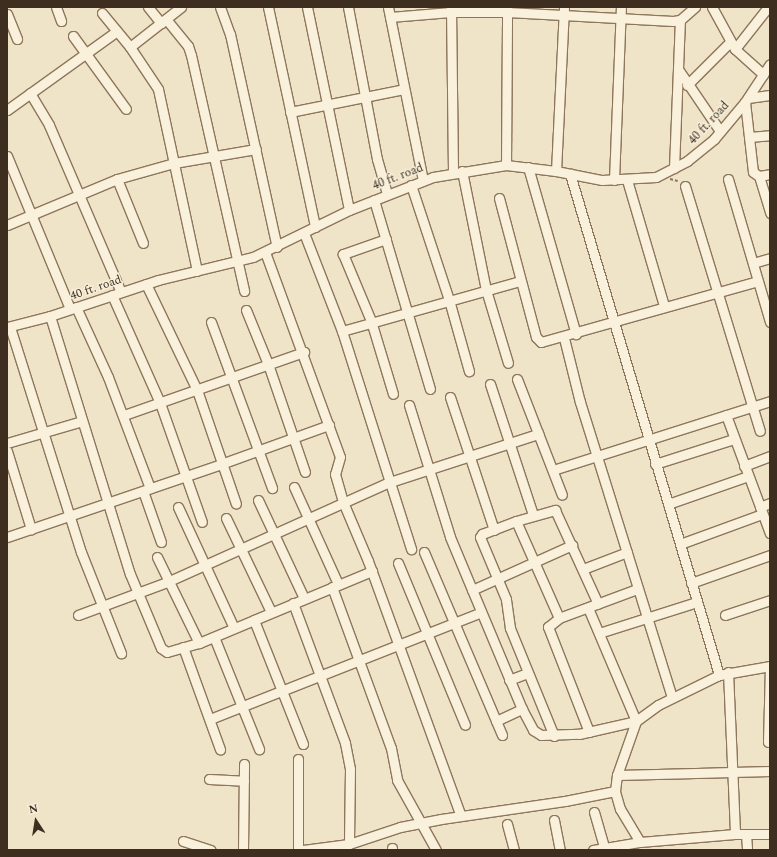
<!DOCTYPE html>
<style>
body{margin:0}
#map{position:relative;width:777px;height:857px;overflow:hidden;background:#f0e4c8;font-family:Spectral,serif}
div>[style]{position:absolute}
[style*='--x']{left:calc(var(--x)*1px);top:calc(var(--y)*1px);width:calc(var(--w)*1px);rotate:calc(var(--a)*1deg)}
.path>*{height:1.5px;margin-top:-0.75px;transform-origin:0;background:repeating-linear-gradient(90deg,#8d765c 0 3px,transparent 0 5px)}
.roads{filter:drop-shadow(1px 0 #8d765c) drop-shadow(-1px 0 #8d765c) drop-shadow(0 1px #8d765c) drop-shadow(0 -1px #8d765c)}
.street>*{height:9px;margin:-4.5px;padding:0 4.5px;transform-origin:4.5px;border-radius:4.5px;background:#faf1dc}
span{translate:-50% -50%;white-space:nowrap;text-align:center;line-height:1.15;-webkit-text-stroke:3px #f7eed8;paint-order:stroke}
.street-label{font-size:12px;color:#3d2e20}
.frame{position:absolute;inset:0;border:8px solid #3d2e20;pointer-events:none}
.north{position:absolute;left:16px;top:801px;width:40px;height:40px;-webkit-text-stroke:3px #f7eed8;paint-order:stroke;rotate:348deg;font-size:11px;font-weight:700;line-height:16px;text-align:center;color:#3d2e20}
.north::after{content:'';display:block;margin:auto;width:14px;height:18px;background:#3d2e20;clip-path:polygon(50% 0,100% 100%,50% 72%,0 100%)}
</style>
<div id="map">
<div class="path">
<i style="--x:670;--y:179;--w:8;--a:14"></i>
</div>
<div class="roads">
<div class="street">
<i style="--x:56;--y:7;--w:15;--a:70"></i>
<i style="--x:148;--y:7;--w:21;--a:51"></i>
<i style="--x:220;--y:7;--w:29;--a:70"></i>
<i style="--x:230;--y:34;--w:218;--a:77.6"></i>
<i style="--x:268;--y:7;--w:225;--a:77.9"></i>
<i style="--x:307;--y:7;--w:207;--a:78.3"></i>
<i style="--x:348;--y:7;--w:155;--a:79.2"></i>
<i style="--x:377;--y:159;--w:36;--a:74"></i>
<i style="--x:388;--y:7;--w:177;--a:78.6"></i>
<i style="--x:451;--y:7;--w:166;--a:89.3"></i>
<i style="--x:712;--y:7;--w:48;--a:61.3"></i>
<i style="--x:735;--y:49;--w:38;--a:42"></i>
<i style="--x:102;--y:13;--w:44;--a:50.5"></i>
<i style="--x:130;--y:47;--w:50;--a:56.3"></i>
<i style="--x:158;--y:89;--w:186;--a:77.9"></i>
<i style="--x:7;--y:14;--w:27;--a:68"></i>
<i style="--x:390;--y:17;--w:61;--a:-4.7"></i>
<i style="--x:451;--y:12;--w:56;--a:0"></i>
<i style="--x:507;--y:12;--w:166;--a:3.1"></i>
<i style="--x:673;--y:21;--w:7;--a:-8"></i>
<i style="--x:680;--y:20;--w:20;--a:-41"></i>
<i style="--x:166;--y:19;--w:35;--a:51"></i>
<i style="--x:188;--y:46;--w:9;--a:72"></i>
<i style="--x:191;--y:55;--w:242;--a:77.3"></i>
<i style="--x:73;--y:36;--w:90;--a:54"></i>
<i style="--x:130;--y:47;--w:65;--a:-38.1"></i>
<i style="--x:735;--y:49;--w:53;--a:-51.8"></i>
<i style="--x:678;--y:69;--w:75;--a:55.9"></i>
<i style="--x:687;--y:85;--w:61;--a:-45"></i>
<i style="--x:30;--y:93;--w:37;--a:59"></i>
<i style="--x:49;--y:125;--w:182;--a:66.7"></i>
<i style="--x:748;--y:98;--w:22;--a:-8"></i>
<i style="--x:745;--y:102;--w:70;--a:83.5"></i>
<i style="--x:753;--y:172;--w:7;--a:34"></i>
<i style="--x:759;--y:176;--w:11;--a:-10"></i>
<i style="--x:7;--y:110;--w:135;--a:-35.7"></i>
<i style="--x:290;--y:112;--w:116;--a:-11.4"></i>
<i style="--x:749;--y:137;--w:21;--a:-5"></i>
<i style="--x:7;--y:156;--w:165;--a:67.6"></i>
<i style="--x:506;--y:165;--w:158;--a:-89.6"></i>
<i style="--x:528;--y:167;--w:174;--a:74"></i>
<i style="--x:674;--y:168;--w:148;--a:-87.7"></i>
<i style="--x:462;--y:171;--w:121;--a:78.6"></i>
<i style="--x:486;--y:290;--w:76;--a:73.2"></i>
<i style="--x:556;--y:171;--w:164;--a:-87.2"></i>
<i style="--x:570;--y:174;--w:523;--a:73.44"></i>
<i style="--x:759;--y:176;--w:39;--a:73"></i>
<i style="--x:117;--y:179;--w:69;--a:67.9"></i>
<i style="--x:728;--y:179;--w:149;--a:73.6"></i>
<i style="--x:614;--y:180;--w:173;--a:-87.7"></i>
<i style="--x:627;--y:180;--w:131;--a:73.6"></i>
<i style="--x:411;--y:185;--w:121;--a:71.7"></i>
<i style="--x:449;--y:300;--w:74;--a:74.3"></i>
<i style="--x:685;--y:186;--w:256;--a:73"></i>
<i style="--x:499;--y:198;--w:144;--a:75.1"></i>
<i style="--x:536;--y:337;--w:7;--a:45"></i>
<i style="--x:541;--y:342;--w:225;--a:-15.7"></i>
<i style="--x:374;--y:200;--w:197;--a:73.5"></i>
<i style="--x:7;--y:225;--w:119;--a:-22.7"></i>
<i style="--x:117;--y:179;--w:59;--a:-15.7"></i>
<i style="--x:174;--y:163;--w:83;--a:-9.7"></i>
<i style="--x:304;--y:233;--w:105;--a:68.8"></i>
<i style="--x:342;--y:331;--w:229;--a:72.4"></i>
<i style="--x:386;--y:239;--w:46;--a:160.8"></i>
<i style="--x:343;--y:254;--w:73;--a:67.3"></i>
<i style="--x:371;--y:321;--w:76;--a:73.2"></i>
<i style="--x:265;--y:252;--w:218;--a:69.9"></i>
<i style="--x:340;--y:457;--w:18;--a:106"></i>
<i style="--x:335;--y:474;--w:29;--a:74"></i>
<i style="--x:343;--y:502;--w:64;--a:67"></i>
<i style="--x:368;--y:561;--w:271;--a:70"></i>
<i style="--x:753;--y:263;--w:18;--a:-16"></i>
<i style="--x:146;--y:284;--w:118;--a:64.3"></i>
<i style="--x:197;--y:390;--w:120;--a:71.1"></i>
<i style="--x:112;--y:295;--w:118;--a:66"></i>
<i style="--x:160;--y:403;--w:126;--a:70.6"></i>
<i style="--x:76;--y:307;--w:77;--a:65.4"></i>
<i style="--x:108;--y:377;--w:119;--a:69.3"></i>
<i style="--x:246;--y:310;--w:58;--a:67.8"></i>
<i style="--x:268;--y:364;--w:114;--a:71.1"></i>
<i style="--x:50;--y:316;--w:270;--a:72.8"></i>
<i style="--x:130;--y:574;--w:80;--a:67.3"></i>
<i style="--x:161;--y:648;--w:7;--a:34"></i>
<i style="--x:167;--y:652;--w:33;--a:-16"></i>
<i style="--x:199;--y:643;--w:60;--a:-22.7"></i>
<i style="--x:211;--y:322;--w:177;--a:69.8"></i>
<i style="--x:7;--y:327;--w:44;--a:-14.3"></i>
<i style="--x:50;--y:316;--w:114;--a:-18.4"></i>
<i style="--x:158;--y:280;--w:98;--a:-13.6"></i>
<i style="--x:253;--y:257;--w:107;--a:-26.1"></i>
<i style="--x:349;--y:210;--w:90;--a:-21.4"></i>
<i style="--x:433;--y:177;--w:74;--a:-9.3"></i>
<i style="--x:506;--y:165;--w:50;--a:6.8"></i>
<i style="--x:556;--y:171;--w:47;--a:11.1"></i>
<i style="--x:602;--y:180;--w:54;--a:-3.2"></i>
<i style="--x:656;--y:177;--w:35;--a:-27"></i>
<i style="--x:687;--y:161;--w:35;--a:-39"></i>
<i style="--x:714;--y:139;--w:48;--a:-50"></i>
<i style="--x:745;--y:102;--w:45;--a:-56.7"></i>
<i style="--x:10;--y:327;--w:236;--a:72.5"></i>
<i style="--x:81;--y:552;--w:109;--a:68.4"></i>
<i style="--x:342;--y:331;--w:185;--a:-15.7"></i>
<i style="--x:564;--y:338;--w:66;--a:76"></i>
<i style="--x:580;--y:402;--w:309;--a:72.7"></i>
<i style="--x:517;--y:379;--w:124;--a:68.8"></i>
<i style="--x:490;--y:384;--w:138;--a:71.8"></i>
<i style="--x:450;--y:397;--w:140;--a:71.7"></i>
<i style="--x:409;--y:405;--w:138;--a:72.7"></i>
<i style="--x:450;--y:537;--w:186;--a:67.3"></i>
<i style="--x:522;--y:709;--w:24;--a:62"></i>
<i style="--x:533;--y:730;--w:9;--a:32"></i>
<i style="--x:541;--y:735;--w:38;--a:-2"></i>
<i style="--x:579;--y:734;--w:58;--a:-12.8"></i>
<i style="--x:636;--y:721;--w:123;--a:-113"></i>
<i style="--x:124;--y:415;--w:191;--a:-19.3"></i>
<i style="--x:726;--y:415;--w:126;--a:69.6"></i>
<i style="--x:7;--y:443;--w:78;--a:-16.3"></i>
<i style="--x:7;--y:451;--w:82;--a:72.9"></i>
<i style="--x:655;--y:464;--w:83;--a:-17.6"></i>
<i style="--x:744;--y:466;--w:28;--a:-21"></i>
<i style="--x:553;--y:470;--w:228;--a:-17.6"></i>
<i style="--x:294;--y:487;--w:107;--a:65.6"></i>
<i style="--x:143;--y:491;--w:54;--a:70.6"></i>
<i style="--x:258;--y:500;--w:108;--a:64.9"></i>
<i style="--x:668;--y:504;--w:85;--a:-19.3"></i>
<i style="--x:178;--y:507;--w:133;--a:65.2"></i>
<i style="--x:760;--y:507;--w:11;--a:-22"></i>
<i style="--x:226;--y:518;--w:104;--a:64.4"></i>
<i style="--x:516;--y:521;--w:106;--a:66.1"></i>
<i style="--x:7;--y:537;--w:226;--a:-18.8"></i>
<i style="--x:221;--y:464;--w:115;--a:-19.9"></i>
<i style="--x:680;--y:544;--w:87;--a:-20.1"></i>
<i style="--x:424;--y:552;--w:199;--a:66.9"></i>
<i style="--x:157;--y:557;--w:96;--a:64"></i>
<i style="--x:398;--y:563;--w:175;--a:67.5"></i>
<i style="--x:583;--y:569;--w:47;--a:-21.1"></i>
<i style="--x:691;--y:583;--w:84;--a:-19.5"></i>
<i style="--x:332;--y:587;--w:171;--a:69.9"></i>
<i style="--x:391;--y:748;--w:33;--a:79"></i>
<i style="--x:397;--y:780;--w:80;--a:60.9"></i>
<i style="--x:472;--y:590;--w:110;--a:-24.2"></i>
<i style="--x:293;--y:603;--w:149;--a:69.6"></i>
<i style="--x:345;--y:743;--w:26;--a:79"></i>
<i style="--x:350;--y:769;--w:75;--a:90.8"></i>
<i style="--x:78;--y:615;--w:95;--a:-20.3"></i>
<i style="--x:167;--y:582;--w:244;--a:-24.2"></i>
<i style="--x:390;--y:482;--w:156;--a:-18"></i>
<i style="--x:725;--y:615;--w:47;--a:-18.4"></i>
<i style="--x:599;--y:633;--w:103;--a:-17.6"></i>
<i style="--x:214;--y:637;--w:121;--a:68.1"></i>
<i style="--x:183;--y:647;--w:109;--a:70.1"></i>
<i style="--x:728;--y:672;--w:162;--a:87.5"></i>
<i style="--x:509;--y:680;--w:19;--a:-21"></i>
<i style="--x:210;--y:719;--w:291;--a:-21.5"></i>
<i style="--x:496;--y:721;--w:29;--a:-25"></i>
<i style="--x:589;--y:732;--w:113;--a:-111.3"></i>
<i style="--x:548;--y:627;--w:14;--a:-39"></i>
<i style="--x:559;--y:618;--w:83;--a:-20.4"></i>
<i style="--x:554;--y:736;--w:117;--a:-112.2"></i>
<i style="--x:510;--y:628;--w:29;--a:-98"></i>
<i style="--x:506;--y:599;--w:67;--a:-112.8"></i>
<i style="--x:480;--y:537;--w:4;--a:-56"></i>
<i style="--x:482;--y:534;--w:36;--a:-21"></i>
<i style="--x:516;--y:521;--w:41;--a:-15.8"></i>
<i style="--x:555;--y:510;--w:103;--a:65.4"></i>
<i style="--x:768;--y:742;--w:76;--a:-88.5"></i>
<i style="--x:303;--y:744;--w:133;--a:-111.6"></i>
<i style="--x:254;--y:620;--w:128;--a:-22.6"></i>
<i style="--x:298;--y:759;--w:91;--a:90"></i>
<i style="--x:617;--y:775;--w:153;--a:-1.5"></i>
<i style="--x:209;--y:779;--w:35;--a:3"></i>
<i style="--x:594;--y:812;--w:36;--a:74"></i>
<i style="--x:554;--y:820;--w:31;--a:79"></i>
<i style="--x:507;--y:824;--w:27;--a:75"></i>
<i style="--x:746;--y:834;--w:16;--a:86"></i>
<i style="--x:183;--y:841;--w:29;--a:18"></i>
<i style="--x:640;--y:842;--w:39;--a:-121"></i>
<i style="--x:620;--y:809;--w:19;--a:-106"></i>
<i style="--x:615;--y:791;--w:16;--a:-83"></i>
<i style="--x:617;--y:775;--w:57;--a:-70.6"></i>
<i style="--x:636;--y:721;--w:27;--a:-36"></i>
<i style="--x:658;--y:705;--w:68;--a:-26.2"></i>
<i style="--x:719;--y:675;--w:52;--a:-10"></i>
<i style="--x:392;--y:848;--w:2;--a:90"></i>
<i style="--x:243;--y:850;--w:86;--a:-89.3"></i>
<i style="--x:303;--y:850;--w:46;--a:-7.4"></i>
<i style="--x:349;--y:844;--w:54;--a:-18.4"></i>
<i style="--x:400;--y:827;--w:42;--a:-11"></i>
<i style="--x:441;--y:819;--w:125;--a:-8.3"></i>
<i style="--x:565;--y:801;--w:51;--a:-11.3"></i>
<i style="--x:593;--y:850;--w:48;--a:-9.7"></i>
<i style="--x:640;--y:842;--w:95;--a:-4.8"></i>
<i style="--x:735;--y:834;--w:35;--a:0"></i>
</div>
</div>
<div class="street-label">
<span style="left:709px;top:123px;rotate:-47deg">40 ft. road</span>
<span style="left:398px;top:177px;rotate:-21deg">40 ft. road</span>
<span style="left:96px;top:288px;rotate:-19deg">40 ft. road</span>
</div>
<div class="frame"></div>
<div class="north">N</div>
</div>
